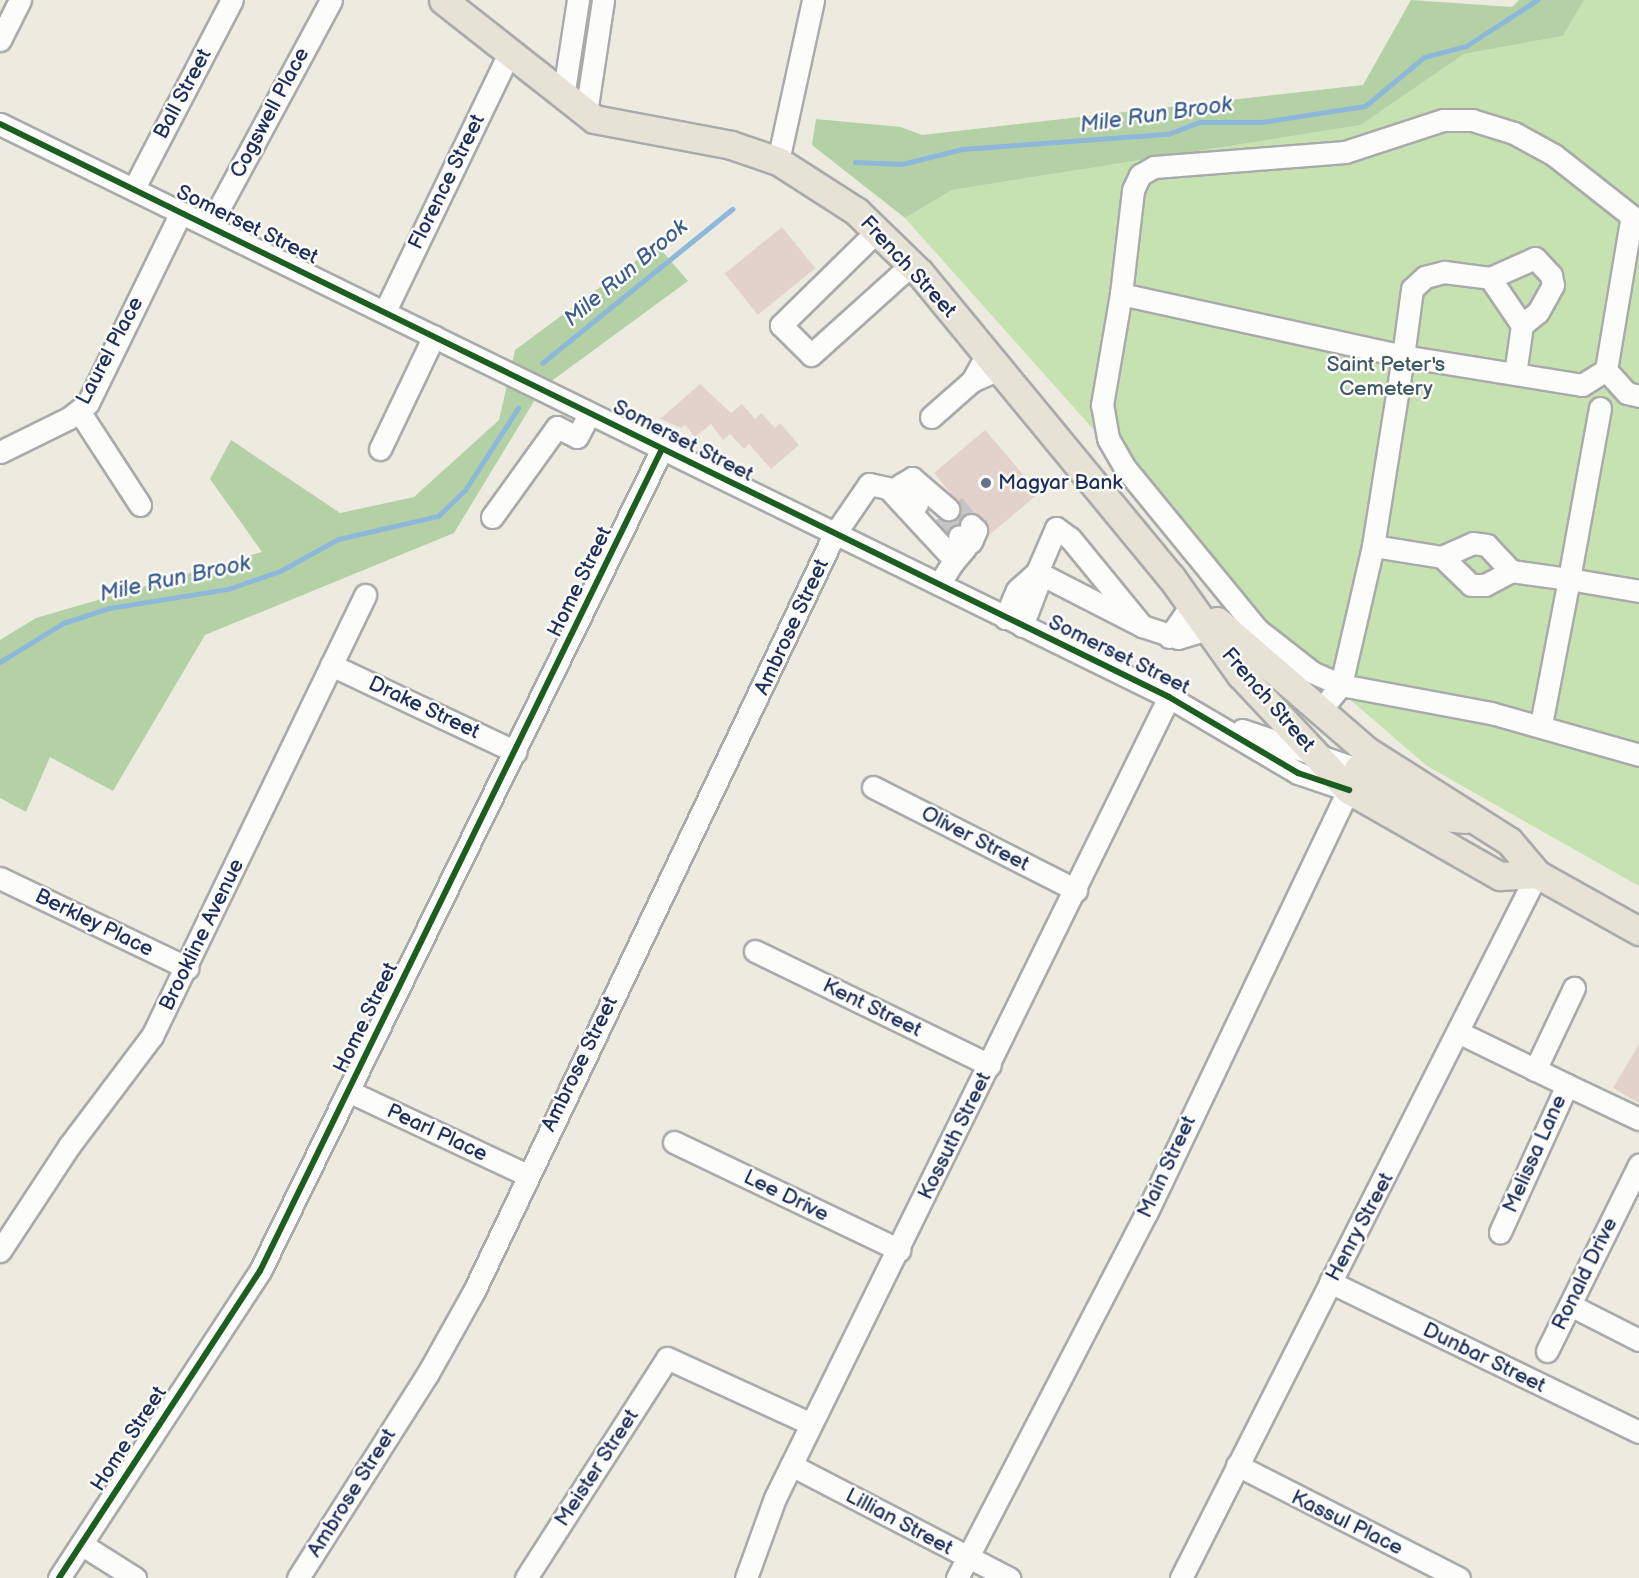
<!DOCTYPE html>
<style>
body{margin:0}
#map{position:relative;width:1639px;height:1578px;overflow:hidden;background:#edebe0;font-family:"Balsamiq Sans",sans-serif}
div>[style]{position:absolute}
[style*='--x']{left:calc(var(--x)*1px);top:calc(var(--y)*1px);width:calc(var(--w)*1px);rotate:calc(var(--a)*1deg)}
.green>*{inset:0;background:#c6e2b1}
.forest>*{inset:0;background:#b4d1a6}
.stream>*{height:5px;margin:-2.5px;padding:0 2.5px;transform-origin:2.5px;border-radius:2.5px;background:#8eb8da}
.building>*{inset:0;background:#e3d2cc;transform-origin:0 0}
.minor-tunnel>*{height:21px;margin-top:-10.5px;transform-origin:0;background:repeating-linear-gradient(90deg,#c3c5c6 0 21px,transparent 0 31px)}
.roads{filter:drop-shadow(2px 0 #a9abaa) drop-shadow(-2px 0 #a9abaa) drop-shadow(0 2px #a9abaa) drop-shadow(0 -2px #a9abaa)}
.minor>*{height:21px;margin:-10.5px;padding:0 10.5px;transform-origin:10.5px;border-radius:10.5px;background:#fcfcfa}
.major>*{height:27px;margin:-13.5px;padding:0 13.5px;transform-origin:13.5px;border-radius:13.5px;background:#e6e2d6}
.cycleway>*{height:6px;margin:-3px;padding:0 3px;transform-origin:3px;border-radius:3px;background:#1b5e20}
.dots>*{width:16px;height:16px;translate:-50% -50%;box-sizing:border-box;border:3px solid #fdfcf7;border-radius:50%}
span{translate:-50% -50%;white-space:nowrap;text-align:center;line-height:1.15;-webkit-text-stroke:5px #fdfcf7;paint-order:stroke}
.street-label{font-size:21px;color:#1b2f5e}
.park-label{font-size:21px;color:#3e5a69}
.poi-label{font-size:21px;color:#1b2f5e}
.left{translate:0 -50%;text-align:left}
.water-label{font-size:22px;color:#395d8e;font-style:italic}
</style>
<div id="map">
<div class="green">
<i style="clip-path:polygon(1584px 0,1639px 0,1639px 886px,1427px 766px,1281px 640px,905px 218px,952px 190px,1361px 125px,1464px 54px,1563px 36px)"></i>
</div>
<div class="forest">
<i style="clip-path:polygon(1411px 0,1512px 7px,1519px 0,1584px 0,1563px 36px,1464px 54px,1361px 125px,952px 190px,905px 218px,812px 145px,816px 119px,901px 127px,922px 135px,1363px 85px)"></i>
<i style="clip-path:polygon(657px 245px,688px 281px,542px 388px,454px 533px,205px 635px,113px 791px,50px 757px,26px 812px,0 798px,0 640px,36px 618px,262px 552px,210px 479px,231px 440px,340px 513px,414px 497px,499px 420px,515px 350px)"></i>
</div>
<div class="stream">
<i style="--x:855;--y:162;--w:47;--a:2.4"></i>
<i style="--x:902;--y:164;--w:62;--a:-14"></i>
<i style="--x:962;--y:149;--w:207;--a:-4.2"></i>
<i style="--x:1168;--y:134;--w:34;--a:-21"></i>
<i style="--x:1200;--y:122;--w:62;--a:0"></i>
<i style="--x:1262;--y:122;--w:104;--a:-8.8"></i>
<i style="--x:1365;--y:106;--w:77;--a:-39.7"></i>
<i style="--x:1424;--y:57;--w:43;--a:-14.7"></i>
<i style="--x:1466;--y:46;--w:85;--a:-32.9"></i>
<i style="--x:542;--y:363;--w:245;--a:-39"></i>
<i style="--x:0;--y:662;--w:74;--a:-31.8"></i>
<i style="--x:63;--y:623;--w:48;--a:-18.1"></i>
<i style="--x:109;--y:608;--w:121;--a:-9.1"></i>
<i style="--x:228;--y:589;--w:55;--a:-19.1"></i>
<i style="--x:280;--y:571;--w:66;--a:-28.9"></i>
<i style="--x:338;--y:539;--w:103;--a:-13"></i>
<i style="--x:438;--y:516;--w:37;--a:-44"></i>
<i style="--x:465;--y:490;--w:98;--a:-57.1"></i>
</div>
<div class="building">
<i style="left:782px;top:227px;width:53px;height:74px;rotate:51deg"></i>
<i style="clip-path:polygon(700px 384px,731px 413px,742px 404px,755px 419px,761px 413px,775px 428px,780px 423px,799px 445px,771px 469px,749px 444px,744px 449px,730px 434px,723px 440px,711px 424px,695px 437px,685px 425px,681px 428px,660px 419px)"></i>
<i style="clip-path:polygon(985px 430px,1039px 493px,987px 537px,985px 522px,974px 513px,962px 516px,947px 533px,935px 520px,953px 521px,960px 505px,934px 473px)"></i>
<i style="clip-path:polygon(1639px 1044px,1639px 1103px,1613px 1088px)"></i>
</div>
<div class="minor-tunnel">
<i style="--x:954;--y:504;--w:27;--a:51"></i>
<i style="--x:941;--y:515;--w:28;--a:49"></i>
</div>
<div class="roads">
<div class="minor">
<i style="--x:0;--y:40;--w:45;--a:-63.4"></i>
<i style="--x:563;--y:97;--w:98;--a:-81.2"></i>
<i style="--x:586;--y:113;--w:114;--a:-81.4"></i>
<i style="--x:0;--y:124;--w:1302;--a:26.11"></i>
<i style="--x:1169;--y:697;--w:150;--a:30.5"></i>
<i style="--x:1298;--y:773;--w:53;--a:18.8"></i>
<i style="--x:778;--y:161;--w:165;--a:-77.7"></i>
<i style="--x:134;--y:188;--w:212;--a:-62.5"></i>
<i style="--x:210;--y:225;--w:255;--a:-61.7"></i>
<i style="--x:878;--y:230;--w:136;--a:135.6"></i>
<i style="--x:781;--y:325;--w:42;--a:45"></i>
<i style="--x:811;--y:355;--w:136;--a:-42"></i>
<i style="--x:1490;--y:278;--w:57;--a:55.8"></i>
<i style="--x:1121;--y:294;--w:105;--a:-83.4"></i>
<i style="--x:1133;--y:190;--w:17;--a:-65"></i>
<i style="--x:1140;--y:175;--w:16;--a:-30"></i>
<i style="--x:1154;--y:167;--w:192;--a:-4.5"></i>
<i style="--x:1345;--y:152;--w:103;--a:-18.1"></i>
<i style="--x:1443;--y:120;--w:29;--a:0"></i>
<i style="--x:1472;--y:120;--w:44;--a:17.2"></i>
<i style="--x:1514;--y:133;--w:46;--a:28.8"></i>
<i style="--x:1554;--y:155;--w:108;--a:38.2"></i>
<i style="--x:385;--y:311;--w:286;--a:-64.3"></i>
<i style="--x:987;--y:354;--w:31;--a:119"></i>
<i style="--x:972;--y:381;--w:30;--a:-24"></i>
<i style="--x:1606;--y:370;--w:151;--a:-80.5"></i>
<i style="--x:1600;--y:408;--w:174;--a:100.3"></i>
<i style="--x:1569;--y:579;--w:71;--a:9.7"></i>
<i style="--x:79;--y:411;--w:112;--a:57"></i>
<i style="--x:931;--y:417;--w:55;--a:-41.3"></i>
<i style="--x:380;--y:449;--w:125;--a:-64.5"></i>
<i style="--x:0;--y:452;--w:77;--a:-26.2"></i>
<i style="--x:69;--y:418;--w:24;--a:-38"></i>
<i style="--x:88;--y:403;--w:212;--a:-64"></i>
<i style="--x:917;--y:504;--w:25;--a:-132"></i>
<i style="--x:900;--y:485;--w:14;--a:-30"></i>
<i style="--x:912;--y:478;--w:48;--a:40.7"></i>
<i style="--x:492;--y:517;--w:111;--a:-54.2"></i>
<i style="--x:557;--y:427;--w:22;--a:27"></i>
<i style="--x:577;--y:437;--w:27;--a:-62"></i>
<i style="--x:971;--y:542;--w:13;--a:-67"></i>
<i style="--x:976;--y:530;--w:7;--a:-135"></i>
<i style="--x:1373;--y:546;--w:192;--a:-81"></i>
<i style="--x:1403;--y:356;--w:181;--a:9.2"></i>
<i style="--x:1582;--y:385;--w:28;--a:-32"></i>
<i style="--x:1606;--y:370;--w:31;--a:48"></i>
<i style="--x:1627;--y:393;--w:12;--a:14"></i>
<i style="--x:1442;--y:557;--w:40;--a:44"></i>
<i style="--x:1471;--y:585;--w:14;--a:0"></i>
<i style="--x:1485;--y:585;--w:30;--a:-28"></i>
<i style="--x:1511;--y:571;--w:59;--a:7.9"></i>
<i style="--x:1569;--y:579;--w:149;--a:100.9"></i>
<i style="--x:953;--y:562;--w:18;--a:-49"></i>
<i style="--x:965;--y:548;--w:13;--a:-117"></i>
<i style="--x:1511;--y:571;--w:35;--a:-133"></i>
<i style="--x:1487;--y:545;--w:14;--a:-172"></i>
<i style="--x:1473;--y:543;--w:34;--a:156"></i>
<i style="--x:1442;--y:557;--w:70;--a:-170.9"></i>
<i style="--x:1373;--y:546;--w:143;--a:103"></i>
<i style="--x:1341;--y:685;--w:32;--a:-156"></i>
<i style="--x:1312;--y:672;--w:70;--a:-142"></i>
<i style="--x:1257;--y:629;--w:208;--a:-129.3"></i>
<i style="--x:1125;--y:468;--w:34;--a:-120"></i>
<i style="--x:1108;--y:438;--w:34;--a:-100"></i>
<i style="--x:1102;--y:405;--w:113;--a:-80.3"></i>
<i style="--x:1121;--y:294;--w:289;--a:12.4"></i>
<i style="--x:1403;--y:356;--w:68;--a:-82.3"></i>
<i style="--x:1412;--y:289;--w:18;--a:-43"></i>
<i style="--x:1425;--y:277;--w:20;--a:-15"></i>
<i style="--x:1444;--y:272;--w:46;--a:7.4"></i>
<i style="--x:1490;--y:278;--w:49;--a:-24"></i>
<i style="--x:1535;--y:258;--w:23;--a:47"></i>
<i style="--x:1551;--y:275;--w:10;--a:79"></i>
<i style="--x:1553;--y:285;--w:31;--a:119"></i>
<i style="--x:1538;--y:312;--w:21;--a:141"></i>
<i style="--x:1522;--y:325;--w:49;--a:98.1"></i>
<i style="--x:1005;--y:618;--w:30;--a:-67"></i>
<i style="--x:1017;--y:590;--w:27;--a:-42"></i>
<i style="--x:1037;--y:572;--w:12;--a:85"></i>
<i style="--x:1038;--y:584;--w:45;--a:110.9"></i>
<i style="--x:1142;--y:626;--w:118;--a:-152.8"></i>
<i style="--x:1037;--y:572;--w:48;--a:-66.6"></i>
<i style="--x:1056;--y:528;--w:17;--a:36"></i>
<i style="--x:1070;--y:538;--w:114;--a:50.7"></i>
<i style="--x:1142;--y:626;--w:38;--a:18"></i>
<i style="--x:1178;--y:638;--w:31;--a:-17"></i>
<i style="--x:1169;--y:637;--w:39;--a:-55"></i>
<i style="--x:331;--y:665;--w:204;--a:25.2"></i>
<i style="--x:1319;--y:712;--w:35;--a:-51"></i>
<i style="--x:1341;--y:685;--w:153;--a:10.6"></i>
<i style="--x:1491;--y:713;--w:154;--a:15.8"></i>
<i style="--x:1242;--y:730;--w:122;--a:18.6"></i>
<i style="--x:873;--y:787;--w:228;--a:26.9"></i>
<i style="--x:0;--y:878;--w:208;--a:25.6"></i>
<i style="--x:755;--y:951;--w:261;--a:25.9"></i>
<i style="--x:1460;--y:1033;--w:119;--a:25.9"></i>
<i style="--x:1567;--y:1085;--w:162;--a:114.5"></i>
<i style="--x:1535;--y:1070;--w:91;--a:-64.6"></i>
<i style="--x:1567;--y:1085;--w:80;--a:25.3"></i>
<i style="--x:348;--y:1091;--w:198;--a:25.1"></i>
<i style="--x:674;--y:1142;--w:250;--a:25.6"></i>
<i style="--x:0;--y:1251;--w:126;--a:-56.7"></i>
<i style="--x:69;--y:1146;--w:138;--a:-53"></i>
<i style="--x:152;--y:1036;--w:490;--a:-64.2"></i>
<i style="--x:1330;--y:1282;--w:343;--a:25.9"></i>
<i style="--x:1570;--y:1305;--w:77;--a:26.9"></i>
<i style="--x:1547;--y:1351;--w:208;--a:-63.7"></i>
<i style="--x:791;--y:1465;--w:246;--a:27.4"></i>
<i style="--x:1237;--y:1465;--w:249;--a:27"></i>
<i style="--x:81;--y:1544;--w:64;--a:32.2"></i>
<i style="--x:59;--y:1578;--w:367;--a:-56.8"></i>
<i style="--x:260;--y:1271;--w:915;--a:-63.94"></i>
<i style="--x:298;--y:1578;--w:241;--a:-57.6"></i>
<i style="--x:427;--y:1375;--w:96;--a:-60.8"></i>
<i style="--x:474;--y:1291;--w:837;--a:-64.54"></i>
<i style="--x:834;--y:535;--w:62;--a:-55.5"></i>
<i style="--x:869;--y:484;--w:19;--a:12"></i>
<i style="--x:888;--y:488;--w:91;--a:47.2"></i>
<i style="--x:950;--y:555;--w:8;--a:67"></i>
<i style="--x:953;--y:562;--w:26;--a:122"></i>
<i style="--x:526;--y:1578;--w:261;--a:-57.3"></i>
<i style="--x:667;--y:1358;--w:158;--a:24.6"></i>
<i style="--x:746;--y:1578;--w:85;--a:-70.1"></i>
<i style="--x:775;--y:1498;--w:893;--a:-63.81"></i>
<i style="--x:957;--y:1578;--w:410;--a:-62.6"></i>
<i style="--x:1146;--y:1214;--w:483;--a:-64.5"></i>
<i style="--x:1181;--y:1578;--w:789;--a:-63.18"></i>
</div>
<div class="major">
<i style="--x:443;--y:0;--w:192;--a:38.2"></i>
<i style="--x:594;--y:119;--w:139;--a:10.7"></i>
<i style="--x:731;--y:145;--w:50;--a:18.8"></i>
<i style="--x:778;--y:161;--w:93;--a:32.7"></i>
<i style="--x:856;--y:211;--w:89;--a:44.1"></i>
<i style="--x:920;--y:273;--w:394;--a:50.5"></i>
<i style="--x:1171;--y:577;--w:119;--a:54.6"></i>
<i style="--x:1240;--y:674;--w:159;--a:46.8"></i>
<i style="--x:1349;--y:790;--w:174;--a:29.7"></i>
<i style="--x:1500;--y:876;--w:37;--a:-3"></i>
<i style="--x:1217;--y:621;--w:198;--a:40.9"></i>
<i style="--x:1367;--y:751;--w:168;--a:32.4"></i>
<i style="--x:1509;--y:841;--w:43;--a:49.7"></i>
<i style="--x:1537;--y:874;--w:117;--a:29.2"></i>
<i style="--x:1358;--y:769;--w:88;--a:32.4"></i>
<i style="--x:1432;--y:816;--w:34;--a:5"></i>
</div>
</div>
<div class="cycleway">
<i style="--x:0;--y:124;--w:1302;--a:26.11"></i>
<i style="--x:1169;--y:697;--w:150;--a:30.5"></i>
<i style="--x:1298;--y:773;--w:54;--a:18.4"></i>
<i style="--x:59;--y:1578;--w:367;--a:-56.8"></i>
<i style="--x:260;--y:1271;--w:915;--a:-63.94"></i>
</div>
<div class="dots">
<i style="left:986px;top:483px;background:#64718c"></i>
</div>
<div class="street-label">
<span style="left:183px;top:94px;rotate:-62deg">Ball Street</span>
<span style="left:270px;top:113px;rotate:-62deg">Cogswell Place</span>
<span style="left:447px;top:182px;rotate:-64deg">Florence Street</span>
<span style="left:247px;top:225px;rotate:26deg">Somerset Street</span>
<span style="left:908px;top:267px;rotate:47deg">French Street</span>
<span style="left:110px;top:351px;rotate:-62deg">Laurel Place</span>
<span style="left:683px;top:441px;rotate:27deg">Somerset Street</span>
<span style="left:580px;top:582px;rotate:-64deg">Home Street</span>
<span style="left:792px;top:627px;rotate:-65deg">Ambrose Street</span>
<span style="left:1119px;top:655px;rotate:26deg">Somerset Street</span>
<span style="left:1268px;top:700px;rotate:49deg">French Street</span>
<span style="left:424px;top:708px;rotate:25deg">Drake Street</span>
<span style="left:975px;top:839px;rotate:27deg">Oliver Street</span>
<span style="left:94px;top:923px;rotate:26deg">Berkley Place</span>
<span style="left:202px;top:935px;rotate:-64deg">Brookline Avenue</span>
<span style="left:872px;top:1008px;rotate:26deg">Kent Street</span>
<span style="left:366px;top:1018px;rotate:-64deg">Home Street</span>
<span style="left:580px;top:1064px;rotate:-64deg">Ambrose Street</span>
<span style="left:437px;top:1133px;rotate:25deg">Pearl Place</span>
<span style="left:955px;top:1136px;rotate:-64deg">Kossuth Street</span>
<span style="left:1535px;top:1154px;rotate:-66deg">Melissa Lane</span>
<span style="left:1167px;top:1167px;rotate:-65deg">Main Street</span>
<span style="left:786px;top:1196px;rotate:26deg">Lee Drive</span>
<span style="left:1360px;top:1227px;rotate:-62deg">Henry Street</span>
<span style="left:1585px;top:1274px;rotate:-64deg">Ronald Drive</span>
<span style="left:1484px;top:1358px;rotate:26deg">Dunbar Street</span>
<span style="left:129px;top:1439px;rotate:-57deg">Home Street</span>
<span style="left:597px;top:1468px;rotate:-57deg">Meister Street</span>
<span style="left:352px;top:1493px;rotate:-58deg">Ambrose Street</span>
<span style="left:899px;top:1522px;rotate:28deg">Lillian Street</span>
<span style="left:1347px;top:1523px;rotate:26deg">Kassul Place</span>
</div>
<div class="park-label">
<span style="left:1386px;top:377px">Saint Peter's<br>Cemetery</span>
</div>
<div class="poi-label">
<span class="left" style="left:998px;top:483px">Magyar Bank</span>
</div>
<div class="water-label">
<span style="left:1156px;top:115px;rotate:-8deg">Mile Run Brook</span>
<span style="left:626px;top:273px;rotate:-40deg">Mile Run Brook</span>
<span style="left:175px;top:579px;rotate:-12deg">Mile Run Brook</span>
</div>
</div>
